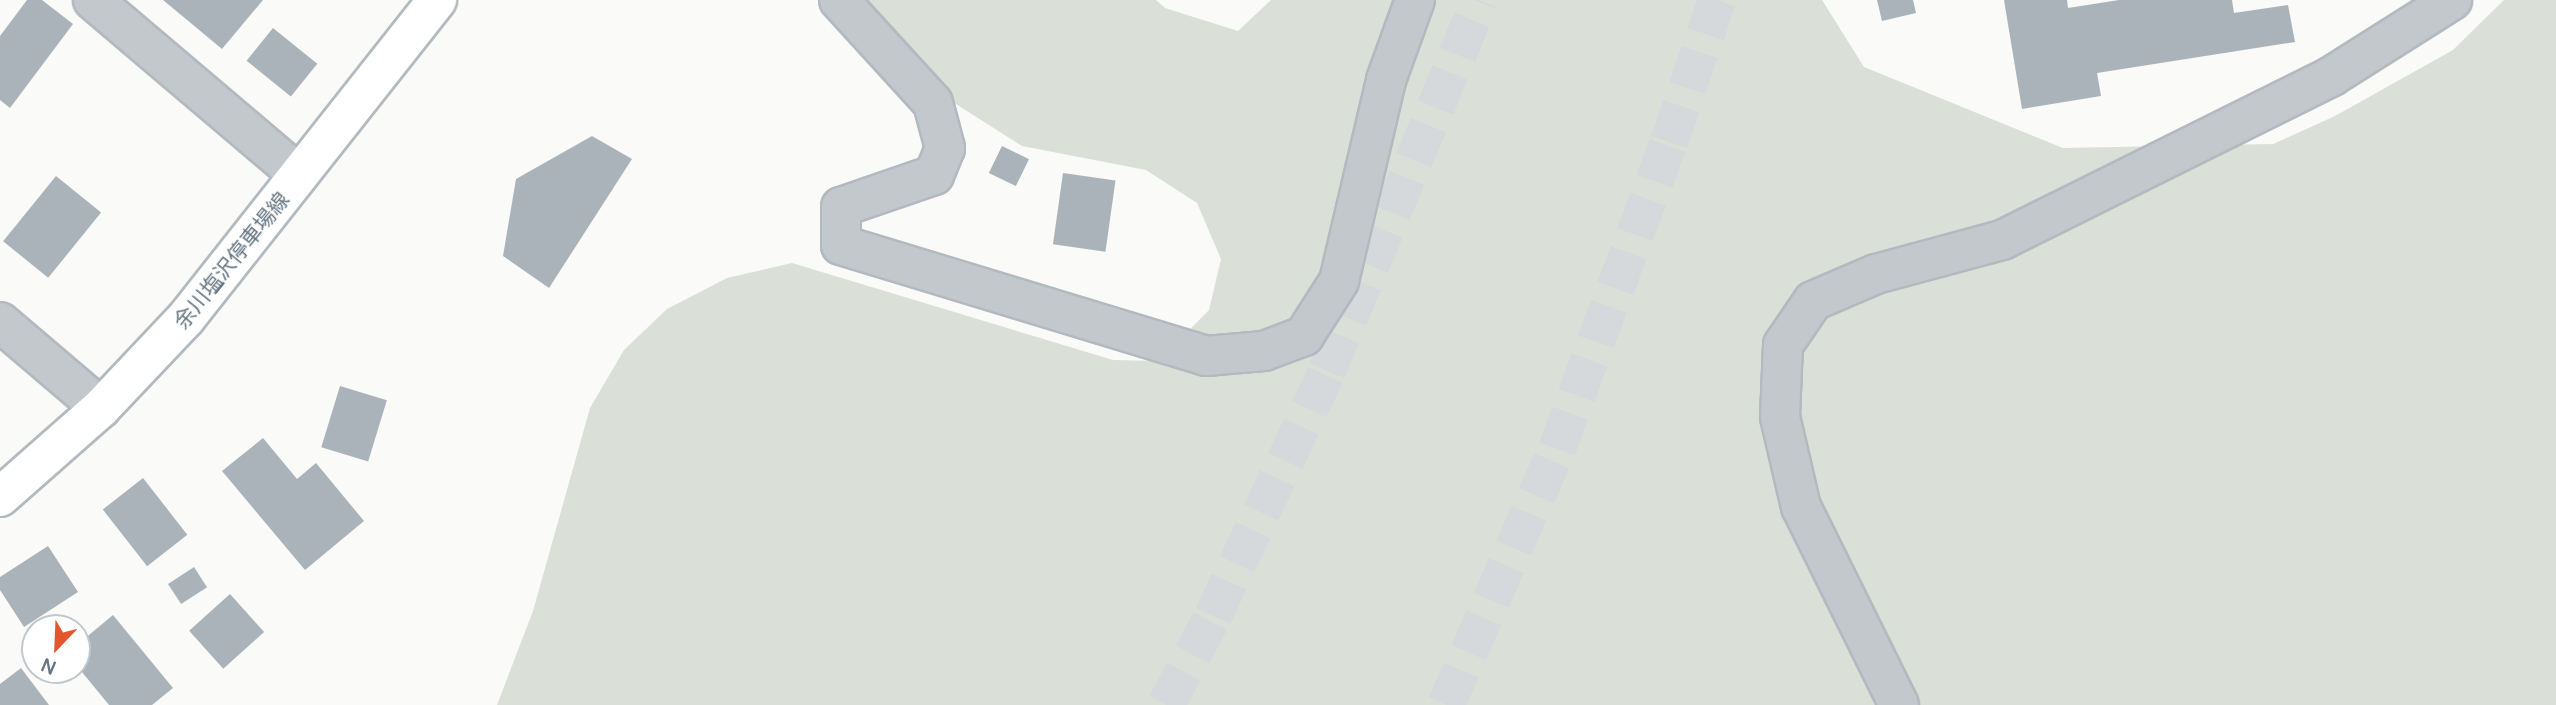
<!DOCTYPE html>
<meta charset="utf-8">
<style>
body{margin:0}
#map{position:relative;width:2556px;height:705px;overflow:hidden;background:#fafaf8;font-family:Manrope,"Noto Sans JP",sans-serif}
div>[style]{position:absolute}
[style*='--x']{left:calc(var(--x)*1px);top:calc(var(--y)*1px);width:calc(var(--w)*1px);rotate:calc(var(--a)*1deg)}
.green>*{inset:0;background:#dadfd7}
.building>*{inset:0;background:#aab3b9;transform-origin:0 0}
.highway-tunnel>*{height:38px;margin-top:-19px;transform-origin:0;background:repeating-linear-gradient(90deg,#d5d9db 0 38px,transparent 0 57px)}
.roads{filter:drop-shadow(2px 0 #b3babf) drop-shadow(-2px 0 #b3babf) drop-shadow(0 2px #b3babf) drop-shadow(0 -2px #b3babf)}
.street>*{height:38px;margin:-19px;padding:0 19px;transform-origin:19px;border-radius:19px;background:#c3c8cc}
.secondary>*{height:38px;margin:-19px;padding:0 19px;transform-origin:19px;border-radius:19px;background:#fff}
span{translate:-50% -50%;white-space:nowrap;text-align:center;line-height:1.15;-webkit-text-stroke:7px #fff;paint-order:stroke}
.street-label{font-size:21px;color:#657683}
.north{position:absolute;left:21px;top:614px;width:70px;height:70px;box-sizing:border-box;background:#fff;border:2px solid #c1c8cd;border-radius:50%;rotate:203deg;font-size:19px;font-weight:700;line-height:28px;text-align:center;color:#657683}
.north::after{content:'';display:block;margin:auto;width:24px;height:32px;background:#e4572e;clip-path:polygon(50% 0,100% 100%,50% 72%,0 100%)}
</style>
<div id="map">
<div class="green">
<i style="clip-path:polygon(859px 0,1156px 0,1165px 8px,1238px 31px,1271px 0,1822px 0,1864px 67px,2063px 148px,2273px 144px,2335px 116px,2453px 50px,2504px 0,2556px 0,2556px 705px,497px 705px,533px 611px,590px 408px,624px 350px,667px 309px,727px 278px,792px 263px,1113px 360px,1159px 361px,1209px 310px,1221px 259px,1197px 203px,1146px 170px,1022px 146px,948px 99px)"></i>
</div>
<div class="building">
<i style="clip-path:polygon(27px 0,42px 0,73px 24px,10px 108px,0 100px,0 36px)"></i>
<i style="clip-path:polygon(163px 0,263px 0,222px 49px)"></i>
<i style="clip-path:polygon(1877px 0,1913px 0,1916px 13px,1882px 21px)"></i>
<i style="clip-path:polygon(2004px 0,2067px 0,2068px 8px,2119px 0,2232px 0,2234px 13px,2288px 5px,2295px 42px,2097px 73px,2101px 96px,2022px 109px)"></i>
<i style="left:273px;top:28px;width:57px;height:42px;rotate:39deg"></i>
<i style="clip-path:polygon(592px 136px,632px 159px,549px 288px,503px 256px,516px 179px)"></i>
<i style="left:1002px;top:146px;width:30px;height:30px;rotate:26deg"></i>
<i style="left:1063px;top:173px;width:53px;height:72px;rotate:8deg"></i>
<i style="left:56px;top:176px;width:58px;height:84px;rotate:39deg"></i>
<i style="left:340px;top:386px;width:49px;height:64px;rotate:17deg"></i>
<i style="clip-path:polygon(263px 438px,297px 479px,316px 463px,364px 521px,305px 570px,222px 471px)"></i>
<i style="left:143px;top:478px;width:72px;height:51px;rotate:52deg"></i>
<i style="clip-path:polygon(48px 546px,78px 592px,24px 627px,0 590px,0 577px)"></i>
<i style="left:194px;top:567px;width:24px;height:31px;rotate:57deg"></i>
<i style="left:230px;top:594px;width:51px;height:55px;rotate:48deg"></i>
<i style="clip-path:polygon(113px 615px,173px 688px,152px 705px,109px 705px,77px 666px,77px 645px)"></i>
<i style="clip-path:polygon(21px 668px,49px 705px,0 705px,0 684px)"></i>
</div>
<div class="highway-tunnel">
<i style="--x:1166;--y:705;--w:101;--a:-62.2"></i>
<i style="--x:1213;--y:616;--w:270;--a:-65"></i>
<i style="--x:1327;--y:371;--w:401;--a:-67.6"></i>
<i style="--x:1446;--y:705;--w:279;--a:-66.6"></i>
<i style="--x:1557;--y:449;--w:327;--a:-70"></i>
<i style="--x:1669;--y:142;--w:150;--a:-71.3"></i>
</div>
<div class="roads">
<div class="street">
<i style="--x:93;--y:0;--w:270;--a:40.3"></i>
<i style="--x:839;--y:0;--w:139;--a:47.6"></i>
<i style="--x:933;--y:103;--w:47;--a:75.1"></i>
<i style="--x:945;--y:148;--w:29;--a:112"></i>
<i style="--x:934;--y:175;--w:98;--a:161"></i>
<i style="--x:841;--y:207;--w:38;--a:90"></i>
<i style="--x:841;--y:245;--w:382;--a:16.9"></i>
<i style="--x:1206;--y:356;--w:58;--a:-4.9"></i>
<i style="--x:1264;--y:351;--w:43;--a:-20.6"></i>
<i style="--x:1304;--y:336;--w:65;--a:-57.5"></i>
<i style="--x:1339;--y:281;--w:206;--a:-76.8"></i>
<i style="--x:1386;--y:80;--w:85;--a:-70.1"></i>
<i style="--x:0;--y:322;--w:133;--a:40.4"></i>
<i style="--x:1899;--y:705;--w:221;--a:-116.3"></i>
<i style="--x:1801;--y:507;--w:92;--a:-103.1"></i>
<i style="--x:1780;--y:417;--w:72;--a:-87.6"></i>
<i style="--x:1783;--y:345;--w:53;--a:-55.7"></i>
<i style="--x:1813;--y:301;--w:69;--a:-23.2"></i>
<i style="--x:1876;--y:274;--w:131;--a:-15.1"></i>
<i style="--x:2002;--y:240;--w:369;--a:-26.4"></i>
<i style="--x:2332;--y:76;--w:142;--a:-32.3"></i>
</div>
<div class="secondary">
<i style="--x:0;--y:497;--w:135;--a:-41.4"></i>
<i style="--x:101;--y:408;--w:124;--a:-46.6"></i>
<i style="--x:186;--y:318;--w:405;--a:-51.7"></i>
</div>
</div>
<div class="street-label">
<span style="left:231px;top:260px;rotate:-51deg">余川塩沢停車場線</span>
</div>
<div class="north">N</div>
</div>
